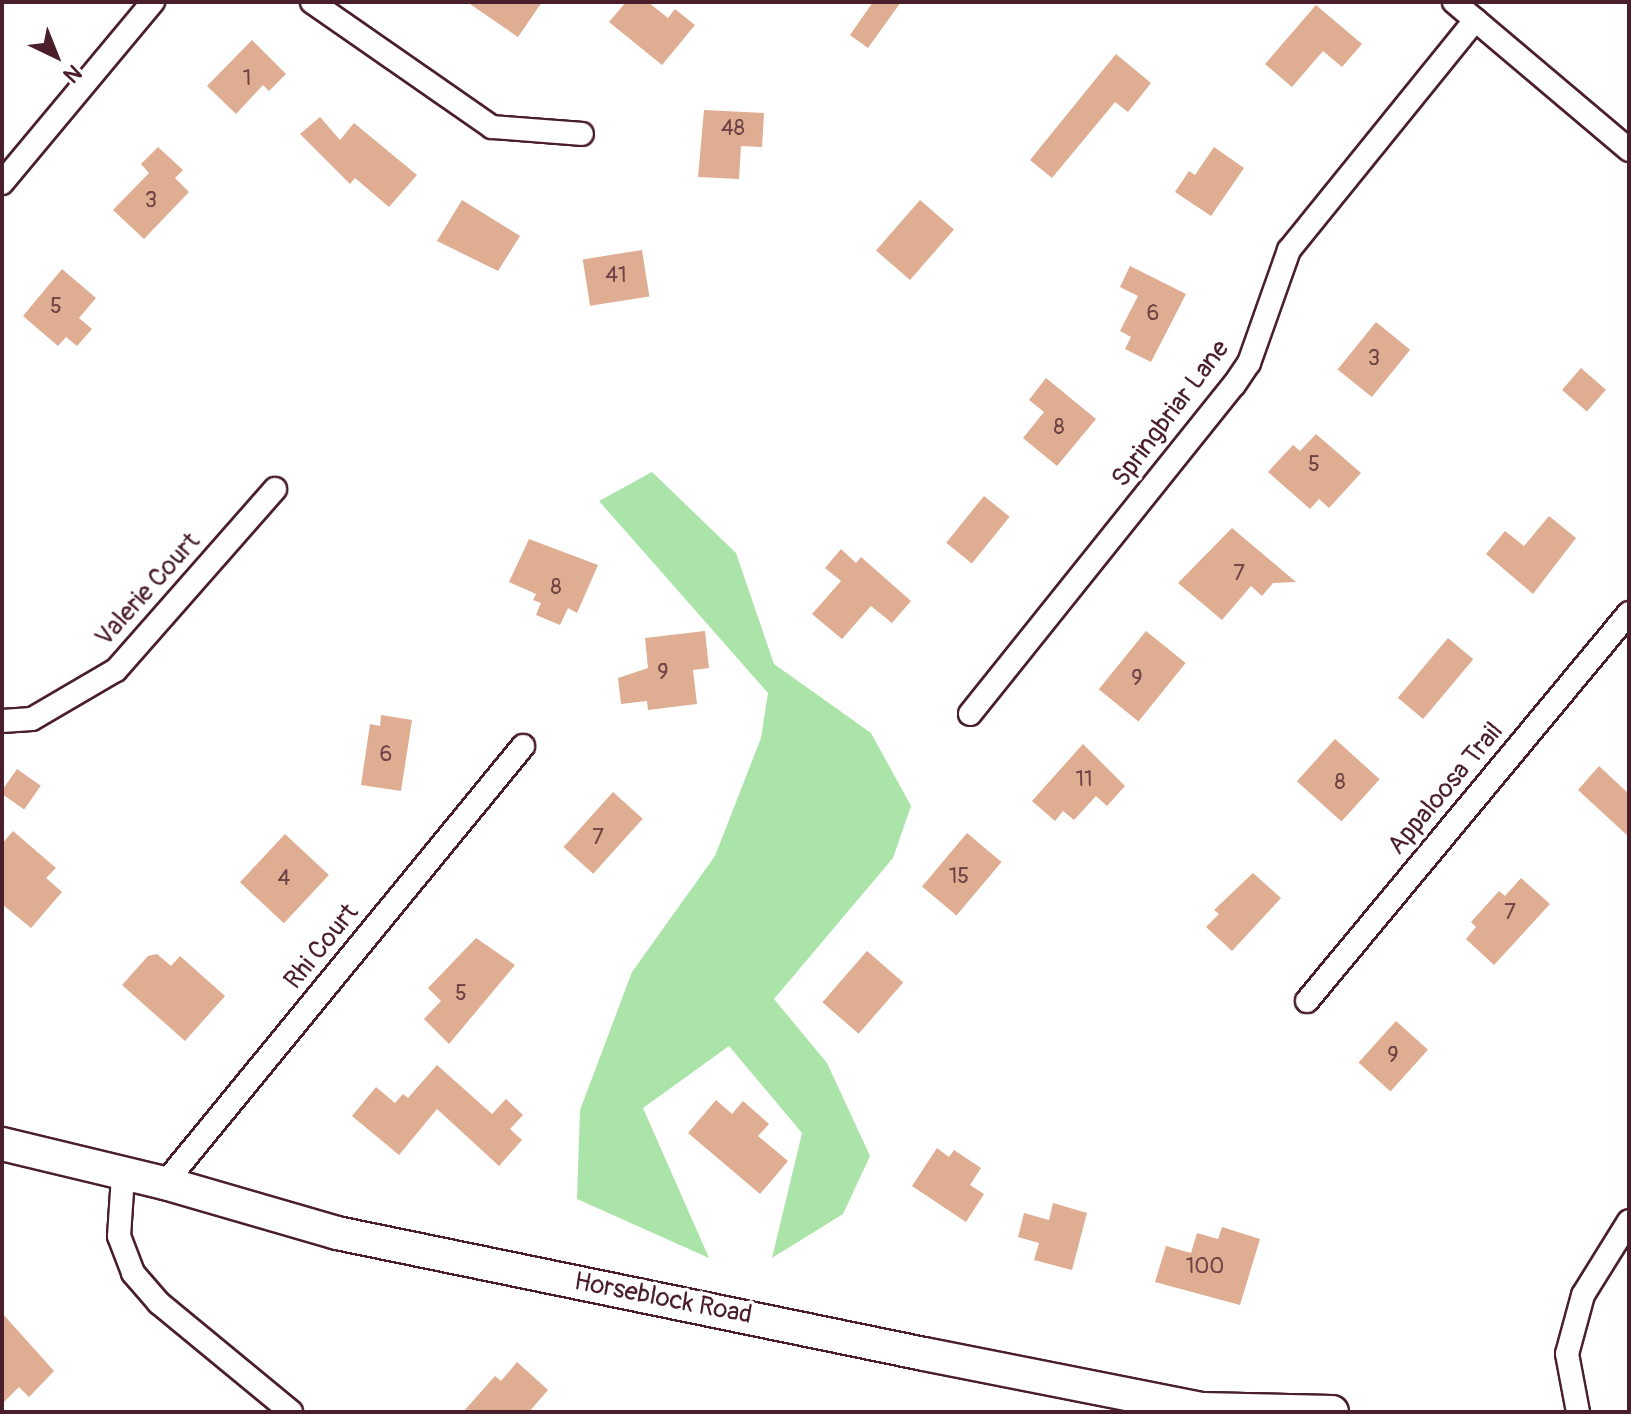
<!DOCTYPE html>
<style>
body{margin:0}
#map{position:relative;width:1631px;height:1414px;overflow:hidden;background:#fff;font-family:Pangolin,sans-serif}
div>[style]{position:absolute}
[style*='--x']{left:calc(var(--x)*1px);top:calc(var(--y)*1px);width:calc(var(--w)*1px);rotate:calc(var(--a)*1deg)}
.green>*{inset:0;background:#abe4a9}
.building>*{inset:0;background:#dfad92;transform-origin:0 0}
.roads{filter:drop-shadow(2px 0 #4a1f2b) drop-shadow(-2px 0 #4a1f2b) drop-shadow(0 2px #4a1f2b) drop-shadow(0 -2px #4a1f2b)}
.street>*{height:22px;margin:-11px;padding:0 11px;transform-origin:11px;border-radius:11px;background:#fff}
.secondary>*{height:32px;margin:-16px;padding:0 16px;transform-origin:16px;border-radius:16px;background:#fff}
span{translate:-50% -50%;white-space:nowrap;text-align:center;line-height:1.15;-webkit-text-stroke:7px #fff;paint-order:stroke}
.number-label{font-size:22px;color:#6f4245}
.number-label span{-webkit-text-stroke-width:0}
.street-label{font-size:26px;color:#4a1f2b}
.frame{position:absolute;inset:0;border:4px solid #4a1f2b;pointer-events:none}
.north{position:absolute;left:16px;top:16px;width:80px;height:80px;-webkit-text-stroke:6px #fff;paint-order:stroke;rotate:137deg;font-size:22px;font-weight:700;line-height:32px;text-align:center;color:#4a1f2b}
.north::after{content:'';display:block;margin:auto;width:28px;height:36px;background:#4a1f2b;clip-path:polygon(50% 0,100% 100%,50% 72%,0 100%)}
</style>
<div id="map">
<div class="green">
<i style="clip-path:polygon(652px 472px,736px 553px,774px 664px,871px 733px,911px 806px,893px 858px,774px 999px,827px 1063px,870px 1156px,843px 1214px,772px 1258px,802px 1133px,729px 1046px,643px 1108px,709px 1258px,577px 1199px,580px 1110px,632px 972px,715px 856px,761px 738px,768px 693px,599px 501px)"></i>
</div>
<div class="building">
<i style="clip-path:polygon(467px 2px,542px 2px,518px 37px)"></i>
<i style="clip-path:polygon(626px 2px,648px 2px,668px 18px,675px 9px,695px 25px,662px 65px,609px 22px)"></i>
<i style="clip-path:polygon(873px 2px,901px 2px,868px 48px,850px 35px)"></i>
<i style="clip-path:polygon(1316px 5px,1362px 44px,1342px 67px,1323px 51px,1292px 87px,1265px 64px)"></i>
<i style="clip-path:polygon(252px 40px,286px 74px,269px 91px,263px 85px,236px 114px,207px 86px)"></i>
<i style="clip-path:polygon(1116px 54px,1151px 83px,1128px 112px,1115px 102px,1052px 178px,1030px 160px)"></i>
<i style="clip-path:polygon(704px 110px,764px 113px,762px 147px,741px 146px,739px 179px,698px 177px)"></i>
<i style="clip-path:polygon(320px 117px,340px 140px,354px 123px,417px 175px,389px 207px,355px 178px,350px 184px,300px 134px)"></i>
<i style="clip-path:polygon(158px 147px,183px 170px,175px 178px,189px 192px,144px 239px,113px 210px,149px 173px,141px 164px)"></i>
<i style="clip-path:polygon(1214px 147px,1244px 168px,1211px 216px,1175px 192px,1189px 171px,1195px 175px)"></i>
<i style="clip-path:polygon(462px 200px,520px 236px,498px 271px,437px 241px)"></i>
<i style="left:920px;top:200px;width:45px;height:67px;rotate:41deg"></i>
<i style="left:642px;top:250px;width:47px;height:60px;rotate:81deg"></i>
<i style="clip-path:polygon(1130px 266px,1186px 294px,1151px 362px,1125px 349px,1131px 337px,1120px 331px,1138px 296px,1120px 287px)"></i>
<i style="clip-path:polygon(62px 269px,96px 298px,79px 318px,92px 329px,77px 346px,66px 337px,58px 346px,23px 316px)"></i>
<i style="left:1376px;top:322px;width:44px;height:61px;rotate:39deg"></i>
<i style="left:1581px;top:368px;width:33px;height:29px;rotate:41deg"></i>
<i style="clip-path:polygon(1046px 378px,1096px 419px,1057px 466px,1023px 438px,1044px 412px,1029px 400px)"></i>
<i style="clip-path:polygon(1316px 434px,1361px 473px,1329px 508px,1319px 499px,1310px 509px,1268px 472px,1293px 445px,1300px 451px)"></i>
<i style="left:984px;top:496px;width:33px;height:60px;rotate:39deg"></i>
<i style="clip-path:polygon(1549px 516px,1576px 538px,1533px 594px,1486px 554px,1505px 531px,1524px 546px)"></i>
<i style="clip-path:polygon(1232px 528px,1296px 582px,1273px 583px,1262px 596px,1251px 586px,1222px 620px,1178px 583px)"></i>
<i style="clip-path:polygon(529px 539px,598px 565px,577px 613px,568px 608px,560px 625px,536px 615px,541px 603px,533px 600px,536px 594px,509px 582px)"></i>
<i style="clip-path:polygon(841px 549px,856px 563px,861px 557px,911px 601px,892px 623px,871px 606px,842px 639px,812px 614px,841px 581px,825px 568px)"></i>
<i style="clip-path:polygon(705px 631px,709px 668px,693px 670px,697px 704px,648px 710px,647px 701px,621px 704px,618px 678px,648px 668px,645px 638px)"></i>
<i style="left:1146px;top:631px;width:51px;height:75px;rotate:39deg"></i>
<i style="left:1448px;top:638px;width:33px;height:78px;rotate:40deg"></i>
<i style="clip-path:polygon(381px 715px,412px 720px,401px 791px,361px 785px,370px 724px,380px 726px)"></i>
<i style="left:1335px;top:739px;width:60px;height:57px;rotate:42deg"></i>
<i style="clip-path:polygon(1083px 744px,1125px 786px,1107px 806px,1096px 796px,1074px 820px,1063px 811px,1055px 821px,1032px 801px)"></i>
<i style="clip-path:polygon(1599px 766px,1629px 794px,1629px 837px,1578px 790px)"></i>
<i style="left:17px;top:769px;width:29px;height:29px;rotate:35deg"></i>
<i style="left:613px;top:792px;width:40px;height:74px;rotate:42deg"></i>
<i style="clip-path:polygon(13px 831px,56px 868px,46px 878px,62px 892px,31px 928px,2px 904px,2px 844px)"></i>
<i style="left:967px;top:833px;width:45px;height:70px;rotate:40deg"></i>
<i style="left:285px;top:834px;width:60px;height:66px;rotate:43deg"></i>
<i style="clip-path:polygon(1253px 873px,1281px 898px,1232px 951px,1206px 927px,1219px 914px,1214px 910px)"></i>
<i style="clip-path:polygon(1521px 878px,1550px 904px,1494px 965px,1466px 939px,1476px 927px,1471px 922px,1499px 891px,1505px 896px)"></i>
<i style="clip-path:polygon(476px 938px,515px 965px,449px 1044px,424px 1019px,441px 1001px,428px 988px)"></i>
<i style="left:867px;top:951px;width:48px;height:68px;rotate:41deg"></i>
<i style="clip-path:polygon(157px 954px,171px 966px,180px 956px,225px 996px,185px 1041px,122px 985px,148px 956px)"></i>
<i style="left:1396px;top:1021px;width:43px;height:56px;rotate:42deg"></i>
<i style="clip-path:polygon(437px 1065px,492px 1114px,506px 1099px,523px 1115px,510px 1129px,522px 1140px,499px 1166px,437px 1109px,399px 1155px,352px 1116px,376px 1087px,395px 1103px,403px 1094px,408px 1098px)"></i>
<i style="clip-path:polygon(716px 1100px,732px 1114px,743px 1101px,769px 1124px,758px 1136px,788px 1161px,760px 1194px,688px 1133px)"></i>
<i style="clip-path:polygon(937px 1148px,949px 1157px,954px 1150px,981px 1168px,970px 1185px,984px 1194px,966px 1222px,912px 1186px)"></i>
<i style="clip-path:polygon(1053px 1203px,1087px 1213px,1072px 1270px,1034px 1260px,1039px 1243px,1018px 1237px,1024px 1213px,1049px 1220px)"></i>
<i style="clip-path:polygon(1222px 1227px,1260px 1239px,1240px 1305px,1155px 1282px,1166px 1246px,1191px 1253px,1197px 1233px,1218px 1239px)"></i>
<i style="clip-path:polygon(2px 1313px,54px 1371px,29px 1397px,19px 1387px,2px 1404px)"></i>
<i style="clip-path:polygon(517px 1362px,548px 1390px,529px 1412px,463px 1412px,495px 1376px,501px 1381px)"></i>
</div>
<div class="roads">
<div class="street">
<i style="--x:312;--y:2;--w:219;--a:34.8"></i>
<i style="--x:492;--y:127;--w:90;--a:4.4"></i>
<i style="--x:1454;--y:2;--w:229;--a:40.2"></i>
<i style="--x:2;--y:183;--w:236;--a:-50.2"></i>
<i style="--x:970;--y:714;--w:422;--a:-51.3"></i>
<i style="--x:1234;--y:385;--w:27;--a:-56"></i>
<i style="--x:1249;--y:363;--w:120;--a:-70.5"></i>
<i style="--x:1289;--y:250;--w:296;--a:-51"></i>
<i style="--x:2;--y:721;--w:30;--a:-4"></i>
<i style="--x:32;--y:719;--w:97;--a:-30.3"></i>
<i style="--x:116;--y:670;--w:241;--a:-48.7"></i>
<i style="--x:1307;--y:1001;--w:504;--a:-50.31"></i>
<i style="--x:123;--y:1176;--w:60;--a:93.8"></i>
<i style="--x:119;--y:1236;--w:40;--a:69"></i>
<i style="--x:133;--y:1273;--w:40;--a:49"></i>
<i style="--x:159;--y:1303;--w:171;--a:39.5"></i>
<i style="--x:165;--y:1183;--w:565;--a:-50.67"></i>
<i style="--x:1578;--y:1412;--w:59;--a:-100.7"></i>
<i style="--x:1567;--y:1354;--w:61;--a:-74.8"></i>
<i style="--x:1583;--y:1295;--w:87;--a:-58.1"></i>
</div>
<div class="secondary">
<i style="--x:2;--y:1144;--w:168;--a:13.5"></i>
<i style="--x:165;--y:1183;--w:179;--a:16.2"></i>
<i style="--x:337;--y:1233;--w:599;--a:11.65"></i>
<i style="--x:924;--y:1354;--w:284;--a:11.2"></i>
<i style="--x:1203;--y:1409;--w:129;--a:1.3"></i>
</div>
</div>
<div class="number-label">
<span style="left:247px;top:79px">1</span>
<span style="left:733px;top:129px">48</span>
<span style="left:151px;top:201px">3</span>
<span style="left:616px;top:276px">41</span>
<span style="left:56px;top:307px">5</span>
<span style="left:1153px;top:314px">6</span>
<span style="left:1374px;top:359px">3</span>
<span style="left:1059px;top:428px">8</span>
<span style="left:1314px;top:465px">5</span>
<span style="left:1239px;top:574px">7</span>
<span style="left:556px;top:588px">8</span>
<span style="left:663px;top:673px">9</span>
<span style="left:1137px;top:679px">9</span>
<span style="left:386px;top:755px">6</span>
<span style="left:1084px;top:780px">11</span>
<span style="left:1340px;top:783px">8</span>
<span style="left:598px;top:838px">7</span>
<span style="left:959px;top:877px">15</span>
<span style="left:284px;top:879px">4</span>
<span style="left:1510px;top:913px">7</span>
<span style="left:461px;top:994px">5</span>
<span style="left:1393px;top:1056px">9</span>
<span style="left:1205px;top:1267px">100</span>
</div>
<div class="street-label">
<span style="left:1171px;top:414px;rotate:-53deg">Springbriar Lane</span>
<span style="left:148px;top:590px;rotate:-48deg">Valerie Court</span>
<span style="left:1446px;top:789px;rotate:-50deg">Appaloosa Trail</span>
<span style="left:322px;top:947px;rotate:-51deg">Rhi Court</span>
<span style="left:663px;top:1299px;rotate:11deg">Horseblock Road</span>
</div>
<div class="frame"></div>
<div class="north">N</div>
</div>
